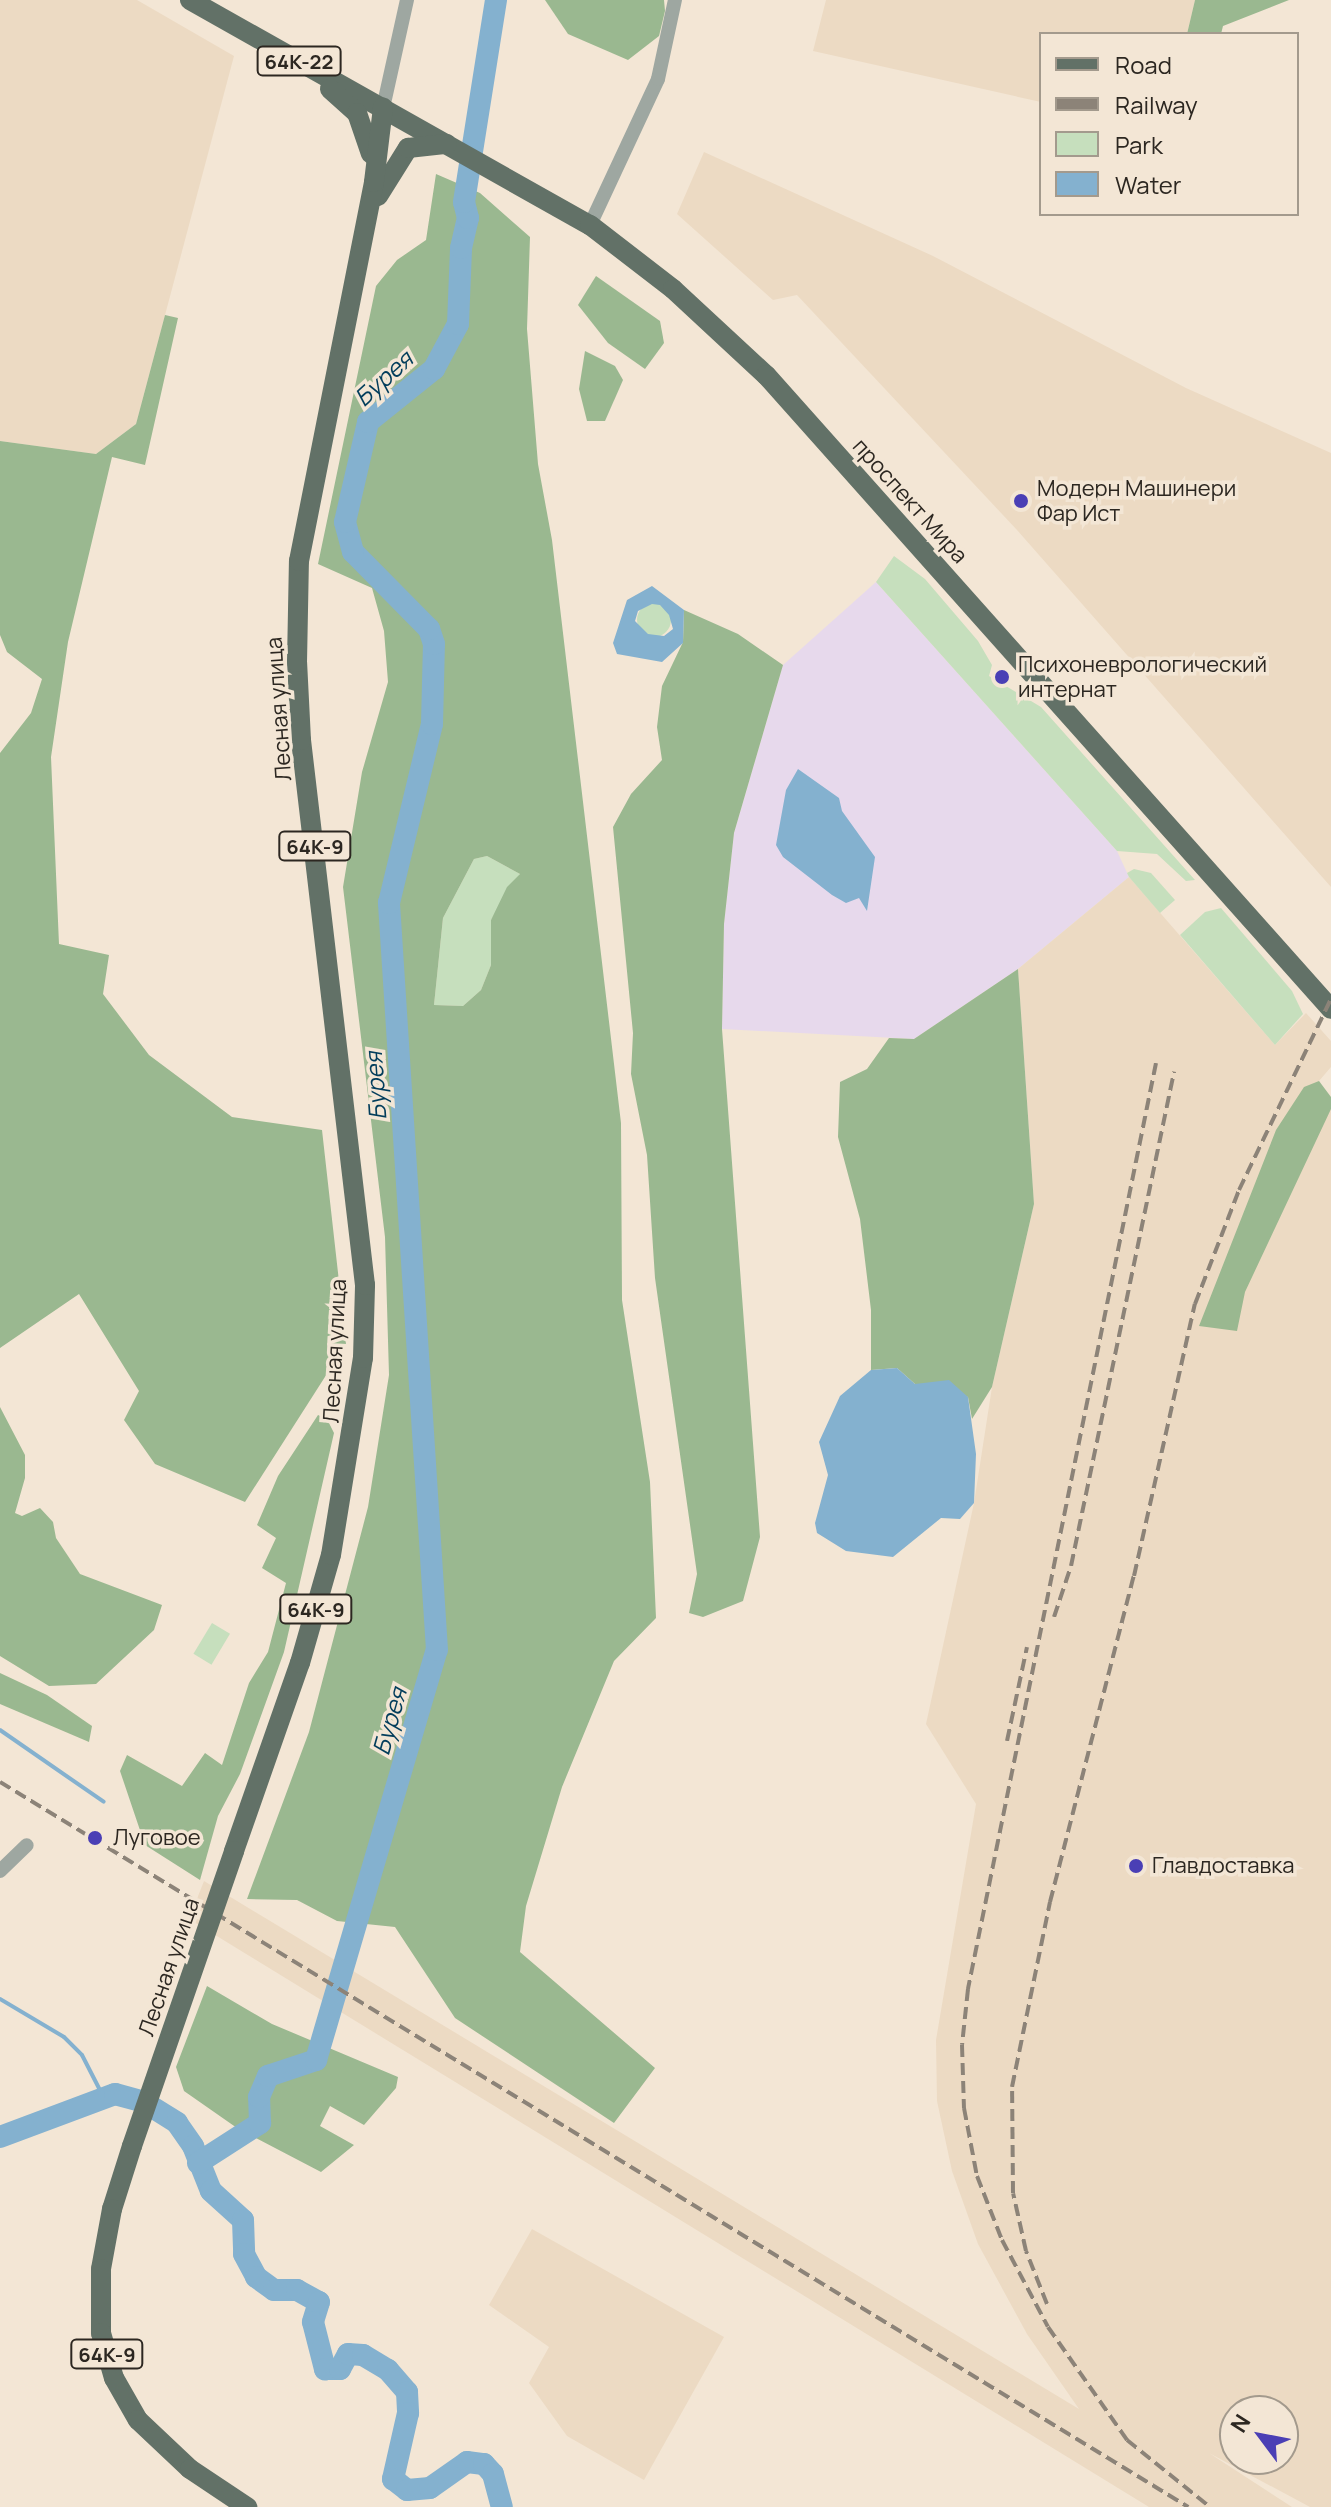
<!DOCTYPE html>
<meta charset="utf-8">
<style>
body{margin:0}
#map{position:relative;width:1331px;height:2507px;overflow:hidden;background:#f3e6d5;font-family:Manrope,sans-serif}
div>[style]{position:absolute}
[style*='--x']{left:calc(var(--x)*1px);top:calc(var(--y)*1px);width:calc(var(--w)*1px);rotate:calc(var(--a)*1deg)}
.commercial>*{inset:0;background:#e7d9ec}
.built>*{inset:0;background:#ecdac3}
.green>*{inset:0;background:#c6dfbd;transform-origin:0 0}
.round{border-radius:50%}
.forest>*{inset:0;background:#9ab890}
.water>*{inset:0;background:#84b1cf}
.stream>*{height:4px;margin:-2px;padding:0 2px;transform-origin:2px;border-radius:2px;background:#84b1cf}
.river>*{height:22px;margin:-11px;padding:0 11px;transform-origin:11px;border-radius:11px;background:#84b1cf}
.street>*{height:14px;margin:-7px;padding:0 7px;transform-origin:7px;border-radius:7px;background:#9ea7a1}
.primary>*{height:20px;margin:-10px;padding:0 10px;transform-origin:10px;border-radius:10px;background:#627167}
.rail>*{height:4px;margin-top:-2px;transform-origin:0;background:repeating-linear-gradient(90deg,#8c8378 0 12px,transparent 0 18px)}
.primary-bridge>*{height:20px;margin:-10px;padding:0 10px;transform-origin:10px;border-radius:10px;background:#627167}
.dots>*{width:22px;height:22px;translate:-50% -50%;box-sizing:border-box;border:4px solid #f3e6d5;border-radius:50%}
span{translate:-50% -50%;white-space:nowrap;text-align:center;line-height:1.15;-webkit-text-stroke:7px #f3e6d5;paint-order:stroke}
.shield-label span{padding:2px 6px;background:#f3e6d5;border:2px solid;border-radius:6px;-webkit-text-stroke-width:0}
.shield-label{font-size:20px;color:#2c2721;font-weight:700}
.poi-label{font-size:22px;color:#2c2721}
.left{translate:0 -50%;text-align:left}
.street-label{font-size:22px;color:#2c2721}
.water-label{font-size:24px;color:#023d5b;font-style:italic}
.legend{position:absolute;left:1039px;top:32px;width:260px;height:184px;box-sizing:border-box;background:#f3e6d5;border:2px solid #a39a8d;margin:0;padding:10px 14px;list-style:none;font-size:24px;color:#2c2721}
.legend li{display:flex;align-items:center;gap:16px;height:40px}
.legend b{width:40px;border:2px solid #a39a8d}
.north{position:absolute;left:1219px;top:2395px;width:80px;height:80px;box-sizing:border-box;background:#f3e6d5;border:2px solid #a39a8d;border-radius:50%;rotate:302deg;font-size:22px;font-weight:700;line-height:32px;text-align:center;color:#2c2721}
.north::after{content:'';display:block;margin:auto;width:28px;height:36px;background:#4a3fb5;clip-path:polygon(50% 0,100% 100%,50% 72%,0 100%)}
</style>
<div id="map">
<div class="commercial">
<i style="clip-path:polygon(876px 582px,1117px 851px,1129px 877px,1018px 969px,914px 1039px,722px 1029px,724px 924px,734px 833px,783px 665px)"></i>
</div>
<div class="built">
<i style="clip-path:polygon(0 0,137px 0,234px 56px,136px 424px,96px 454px,0 441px)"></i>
<i style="clip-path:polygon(826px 0,1195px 0,1187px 34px,1041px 34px,1041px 102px,813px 51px)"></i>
<i style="clip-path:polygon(704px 152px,933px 256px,1186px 388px,1331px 453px,1331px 887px,1017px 530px,797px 295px,773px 300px,677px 214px)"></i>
<i style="clip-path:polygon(evenodd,1129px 877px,1275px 1045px,1306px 1013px,1331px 1041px,1331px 1067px,1319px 1081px,1331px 1098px,1331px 2507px,1310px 2507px,1209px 2453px,1292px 2507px,1149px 2507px,189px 1919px,204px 1881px,1079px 2409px,1027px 2334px,978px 2244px,952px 2171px,937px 2101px,936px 2040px,976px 1804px,926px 1724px,974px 1503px,992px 1387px,1034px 1204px,1018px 969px,1129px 877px,1235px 2411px,1283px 2411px,1283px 2459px,1235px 2459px,1235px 2411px)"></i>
<i style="clip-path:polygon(532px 2229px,724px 2337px,644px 2480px,567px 2436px,529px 2383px,549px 2347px,489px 2305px)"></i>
</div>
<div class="green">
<i style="clip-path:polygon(894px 556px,925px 579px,978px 641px,992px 665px,989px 676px,1041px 707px,1195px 880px,1186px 881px,1157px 854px,1117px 851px,876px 582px)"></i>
<i class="round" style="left:637px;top:603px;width:34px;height:34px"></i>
<i style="clip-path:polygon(487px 856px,520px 874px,491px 920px,491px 965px,481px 990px,463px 1006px,434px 1005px,443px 918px,474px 859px)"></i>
<i style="clip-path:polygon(1134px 869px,1151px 873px,1175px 900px,1160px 913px,1129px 877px,1127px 873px)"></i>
<i style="clip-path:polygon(1221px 908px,1292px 991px,1303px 1014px,1275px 1045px,1180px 935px,1205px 912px)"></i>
<i style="left:212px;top:1623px;width:21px;height:36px;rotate:31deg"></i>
</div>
<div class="forest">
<i style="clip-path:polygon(545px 0,664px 0,665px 11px,659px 36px,628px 60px,568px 34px)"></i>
<i style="clip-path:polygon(1195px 0,1289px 0,1223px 26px,1221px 34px,1187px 34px)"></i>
<i style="clip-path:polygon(evenodd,436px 174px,480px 193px,530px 237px,527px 329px,538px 464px,552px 540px,621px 1123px,622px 1300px,650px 1482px,656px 1618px,614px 1661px,562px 1787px,526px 1906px,520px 1952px,655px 2068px,614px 2123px,455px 2018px,395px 1927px,337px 1921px,297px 1900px,247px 1899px,309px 1732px,368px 1507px,389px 1375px,385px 1237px,343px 887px,362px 772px,388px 682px,384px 631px,372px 588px,318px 564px,376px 286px,397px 260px,426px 240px,436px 174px,487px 856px,520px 874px,507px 887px,491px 920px,491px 965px,481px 990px,463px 1006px,434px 1005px,443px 918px,474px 859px,487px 856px)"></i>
<i style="clip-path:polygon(596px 276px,660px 321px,664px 343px,645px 369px,608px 343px,578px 305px)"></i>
<i style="clip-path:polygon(165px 315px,178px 318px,145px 465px,112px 457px,68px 642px,51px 757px,59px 944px,109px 955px,103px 994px,149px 1055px,232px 1117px,322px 1130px,346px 1344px,245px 1502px,155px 1464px,124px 1420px,139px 1391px,79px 1294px,0 1348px,0 753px,31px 713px,42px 679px,7px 652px,0 635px,0 441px,96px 454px,136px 424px)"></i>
<i style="clip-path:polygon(585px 351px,615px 366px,623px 380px,605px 421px,587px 421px,579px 389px)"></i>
<i style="clip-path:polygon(684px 610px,738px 634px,783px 665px,734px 833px,724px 924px,722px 1029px,760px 1537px,743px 1601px,703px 1617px,689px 1613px,697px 1574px,655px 1278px,647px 1155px,631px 1074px,633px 1033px,613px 827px,631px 794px,662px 760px,657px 727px,662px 686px,683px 642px)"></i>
<i style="clip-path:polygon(1018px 969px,1034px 1204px,992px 1387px,972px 1419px,968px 1397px,915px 1384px,897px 1368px,871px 1370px,871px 1310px,860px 1219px,838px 1137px,840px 1082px,867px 1069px,889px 1038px,914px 1039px)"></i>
<i style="clip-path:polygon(1319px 1081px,1331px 1097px,1331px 1109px,1245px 1292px,1237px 1331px,1199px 1326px,1276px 1130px,1304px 1087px)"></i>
<i style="clip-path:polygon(0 1407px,25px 1455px,25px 1478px,15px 1513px,22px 1516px,40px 1508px,53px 1522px,56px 1538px,80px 1574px,162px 1605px,154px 1630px,96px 1684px,49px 1686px,0 1656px)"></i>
<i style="clip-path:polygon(318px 1415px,327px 1419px,334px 1433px,284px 1652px,240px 1774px,218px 1816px,200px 1880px,145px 1845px,120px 1771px,127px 1755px,182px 1786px,205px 1753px,222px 1765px,249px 1683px,268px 1652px,286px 1583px,262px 1568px,276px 1538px,257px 1525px,278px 1476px)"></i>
<i style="clip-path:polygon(0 1673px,47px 1695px,92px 1726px,89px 1742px,0 1704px)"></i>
<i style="clip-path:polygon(207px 1986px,272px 2024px,398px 2077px,396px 2088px,364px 2125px,330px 2106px,320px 2126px,354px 2145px,321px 2172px,237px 2128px,184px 2091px,176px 2067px)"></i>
</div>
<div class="water">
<i style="clip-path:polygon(evenodd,652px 586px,684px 610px,683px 643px,662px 662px,617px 654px,613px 643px,627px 600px,652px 586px,652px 604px,660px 605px,669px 615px,673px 629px,664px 636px,648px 634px,635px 621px,638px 611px,652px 604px)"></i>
<i style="clip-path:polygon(798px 769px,839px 798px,842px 811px,875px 857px,867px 911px,859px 898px,846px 903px,832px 895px,783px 857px,776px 845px,786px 790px)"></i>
<i style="clip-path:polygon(897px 1368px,915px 1384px,949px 1380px,968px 1397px,976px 1454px,974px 1503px,960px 1519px,941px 1518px,893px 1557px,846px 1551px,817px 1533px,815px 1523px,828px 1475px,819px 1442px,840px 1396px,871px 1370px)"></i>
</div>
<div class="stream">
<i style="--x:0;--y:1730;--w:126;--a:34.7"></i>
<i style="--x:0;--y:1999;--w:74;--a:30.7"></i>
<i style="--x:64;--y:2037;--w:25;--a:45"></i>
<i style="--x:82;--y:2055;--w:48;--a:62.9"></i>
</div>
<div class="river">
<i style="--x:0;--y:2137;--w:123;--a:-20.5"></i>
<i style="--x:115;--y:2094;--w:30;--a:15"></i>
<i style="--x:144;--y:2102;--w:39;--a:32"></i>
<i style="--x:177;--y:2123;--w:28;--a:55"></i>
<i style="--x:193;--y:2146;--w:48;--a:68.2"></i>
<i style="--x:211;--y:2191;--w:43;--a:42.2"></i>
<i style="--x:243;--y:2220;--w:34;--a:88"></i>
<i style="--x:244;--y:2254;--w:26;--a:62"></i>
<i style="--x:256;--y:2277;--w:22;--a:36"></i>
<i style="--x:274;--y:2290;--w:23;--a:0"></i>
<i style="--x:297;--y:2290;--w:25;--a:29"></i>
<i style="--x:319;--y:2302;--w:21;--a:107"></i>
<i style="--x:313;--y:2322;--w:49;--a:75.7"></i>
<i style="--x:325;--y:2369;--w:15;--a:0"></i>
<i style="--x:340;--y:2369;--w:17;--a:-62"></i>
<i style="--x:348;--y:2354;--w:15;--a:4"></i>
<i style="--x:363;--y:2355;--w:29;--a:31"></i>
<i style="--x:388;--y:2370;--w:29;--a:49"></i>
<i style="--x:407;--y:2392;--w:21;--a:87"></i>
<i style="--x:408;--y:2413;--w:68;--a:102.8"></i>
<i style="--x:393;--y:2479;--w:18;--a:38"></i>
<i style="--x:407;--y:2490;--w:23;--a:-5"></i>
<i style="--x:430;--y:2488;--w:45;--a:-35.1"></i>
<i style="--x:467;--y:2462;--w:17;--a:7"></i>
<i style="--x:484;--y:2464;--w:13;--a:48"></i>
<i style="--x:493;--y:2474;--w:34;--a:75"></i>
<i style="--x:198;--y:2163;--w:74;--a:-32.8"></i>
<i style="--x:260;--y:2123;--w:26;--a:-92"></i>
<i style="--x:259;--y:2097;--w:23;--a:-67"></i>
<i style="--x:268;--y:2076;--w:51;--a:-18.4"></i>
<i style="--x:316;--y:2060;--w:427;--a:-73.6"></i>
<i style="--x:437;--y:1650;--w:749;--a:-93.68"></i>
<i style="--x:389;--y:903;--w:184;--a:-76.5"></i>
<i style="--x:432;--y:724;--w:80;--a:-88.6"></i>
<i style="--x:434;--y:644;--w:16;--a:-108"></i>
<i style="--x:429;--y:629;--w:108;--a:-134.6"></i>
<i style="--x:353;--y:552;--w:31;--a:-105"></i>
<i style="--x:345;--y:522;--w:103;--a:-77"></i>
<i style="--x:368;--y:422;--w:85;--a:-38.8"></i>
<i style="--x:434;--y:369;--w:51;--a:-61.9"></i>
<i style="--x:458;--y:324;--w:76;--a:-87.7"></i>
<i style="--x:461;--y:248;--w:31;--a:-77"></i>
<i style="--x:468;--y:218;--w:16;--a:-104"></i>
<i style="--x:464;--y:202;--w:205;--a:-81"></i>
</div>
<div class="street">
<i style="--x:383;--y:108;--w:111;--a:-77.5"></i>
<i style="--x:590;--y:225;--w:161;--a:-65"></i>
<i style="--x:658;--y:79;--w:81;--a:-77.9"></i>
<i style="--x:0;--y:1871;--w:37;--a:-44"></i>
</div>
<div class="primary">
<i style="--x:190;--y:0;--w:459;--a:29.4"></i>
<i style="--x:590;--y:225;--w:105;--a:37.6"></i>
<i style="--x:673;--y:289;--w:127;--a:42.8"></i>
<i style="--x:766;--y:375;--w:849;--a:48.29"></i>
<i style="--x:330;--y:89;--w:36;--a:42"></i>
<i style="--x:357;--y:113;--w:43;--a:71.1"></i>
<i style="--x:378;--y:196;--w:57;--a:-58"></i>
<i style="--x:408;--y:148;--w:39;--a:-6"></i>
<i style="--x:234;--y:1851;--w:199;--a:-70.7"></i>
<i style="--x:300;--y:1663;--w:112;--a:-74"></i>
<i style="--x:331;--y:1555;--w:200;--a:-80.8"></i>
<i style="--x:363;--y:1358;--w:73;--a:-88.4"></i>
<i style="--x:365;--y:1285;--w:549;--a:-96.7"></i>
<i style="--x:301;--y:740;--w:78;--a:-92.9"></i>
<i style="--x:297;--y:662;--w:101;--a:-88.9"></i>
<i style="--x:299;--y:561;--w:386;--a:-78.8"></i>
<i style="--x:374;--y:182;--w:75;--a:-83.1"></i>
<i style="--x:132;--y:2146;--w:66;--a:107.6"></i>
<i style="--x:112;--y:2209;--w:61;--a:100.4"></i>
<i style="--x:101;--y:2269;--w:64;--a:90"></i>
<i style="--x:101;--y:2333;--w:47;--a:73.9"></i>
<i style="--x:114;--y:2378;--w:48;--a:60.3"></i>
<i style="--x:138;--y:2420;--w:71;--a:43.3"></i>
<i style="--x:190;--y:2469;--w:69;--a:33.7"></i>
</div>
<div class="rail">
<i style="--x:1156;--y:1063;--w:945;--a:101.48"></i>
<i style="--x:968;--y:1989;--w:56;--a:96.1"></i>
<i style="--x:962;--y:2045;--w:63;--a:88.2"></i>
<i style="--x:964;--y:2108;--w:69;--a:79.2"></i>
<i style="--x:977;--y:2176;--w:69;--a:68.7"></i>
<i style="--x:1002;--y:2240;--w:98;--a:62.1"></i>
<i style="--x:1048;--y:2327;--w:138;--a:55"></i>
<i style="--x:1127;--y:2440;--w:107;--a:38.9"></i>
<i style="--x:1054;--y:1617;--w:54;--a:-71.6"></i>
<i style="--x:1071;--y:1566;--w:505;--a:-78.22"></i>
<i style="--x:1007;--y:1741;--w:96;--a:-78"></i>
<i style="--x:0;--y:1782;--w:1392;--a:31.39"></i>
<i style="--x:1047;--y:2304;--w:57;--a:-111.6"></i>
<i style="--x:1026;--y:2251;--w:59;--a:-102.6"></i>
<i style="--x:1013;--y:2193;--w:106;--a:-90.5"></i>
<i style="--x:1012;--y:2087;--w:189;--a:-78.4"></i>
<i style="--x:1050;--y:1902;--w:337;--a:-75.6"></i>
<i style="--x:1134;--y:1576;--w:279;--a:-77.4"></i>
<i style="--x:1195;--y:1304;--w:122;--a:-68.9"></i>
<i style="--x:1239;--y:1190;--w:212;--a:-64.3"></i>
</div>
<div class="primary-bridge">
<i style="--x:132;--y:2146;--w:312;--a:-70.9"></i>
</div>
<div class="dots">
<i style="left:1021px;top:501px;background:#4a3fb5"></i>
<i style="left:1002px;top:677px;background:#4a3fb5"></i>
<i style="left:95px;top:1838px;background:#4a3fb5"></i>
<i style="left:1136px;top:1866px;background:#4a3fb5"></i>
</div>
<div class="shield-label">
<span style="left:299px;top:61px">64К-22</span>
<span style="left:315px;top:846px">64К-9</span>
<span style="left:316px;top:1609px">64К-9</span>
<span style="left:107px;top:2354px">64К-9</span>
</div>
<div class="poi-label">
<span class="left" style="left:1037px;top:501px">Модерн Машинери<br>Фар Ист</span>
<span class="left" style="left:1018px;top:677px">Психоневрологический<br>интернат</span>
<span class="left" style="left:113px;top:1838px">Луговое</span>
<span class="left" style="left:1152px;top:1866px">Главдоставка</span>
</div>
<div class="street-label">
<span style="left:910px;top:501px;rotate:48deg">проспект Мира</span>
<span style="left:279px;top:709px;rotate:-94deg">Лесная улица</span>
<span style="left:335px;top:1351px;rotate:-87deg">Лесная улица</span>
<span style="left:169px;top:1967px;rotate:-71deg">Лесная улица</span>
</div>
<div class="water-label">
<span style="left:383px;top:378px;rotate:-42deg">Бурея</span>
<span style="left:375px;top:1086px;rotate:-94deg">Бурея</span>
<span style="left:389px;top:1721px;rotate:-74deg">Бурея</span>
</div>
<ul class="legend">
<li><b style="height:10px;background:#627167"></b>Road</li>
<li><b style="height:10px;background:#8c8378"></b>Railway</li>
<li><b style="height:22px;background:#c6dfbd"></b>Park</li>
<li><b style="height:22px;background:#84b1cf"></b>Water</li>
</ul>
<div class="north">N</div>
</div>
